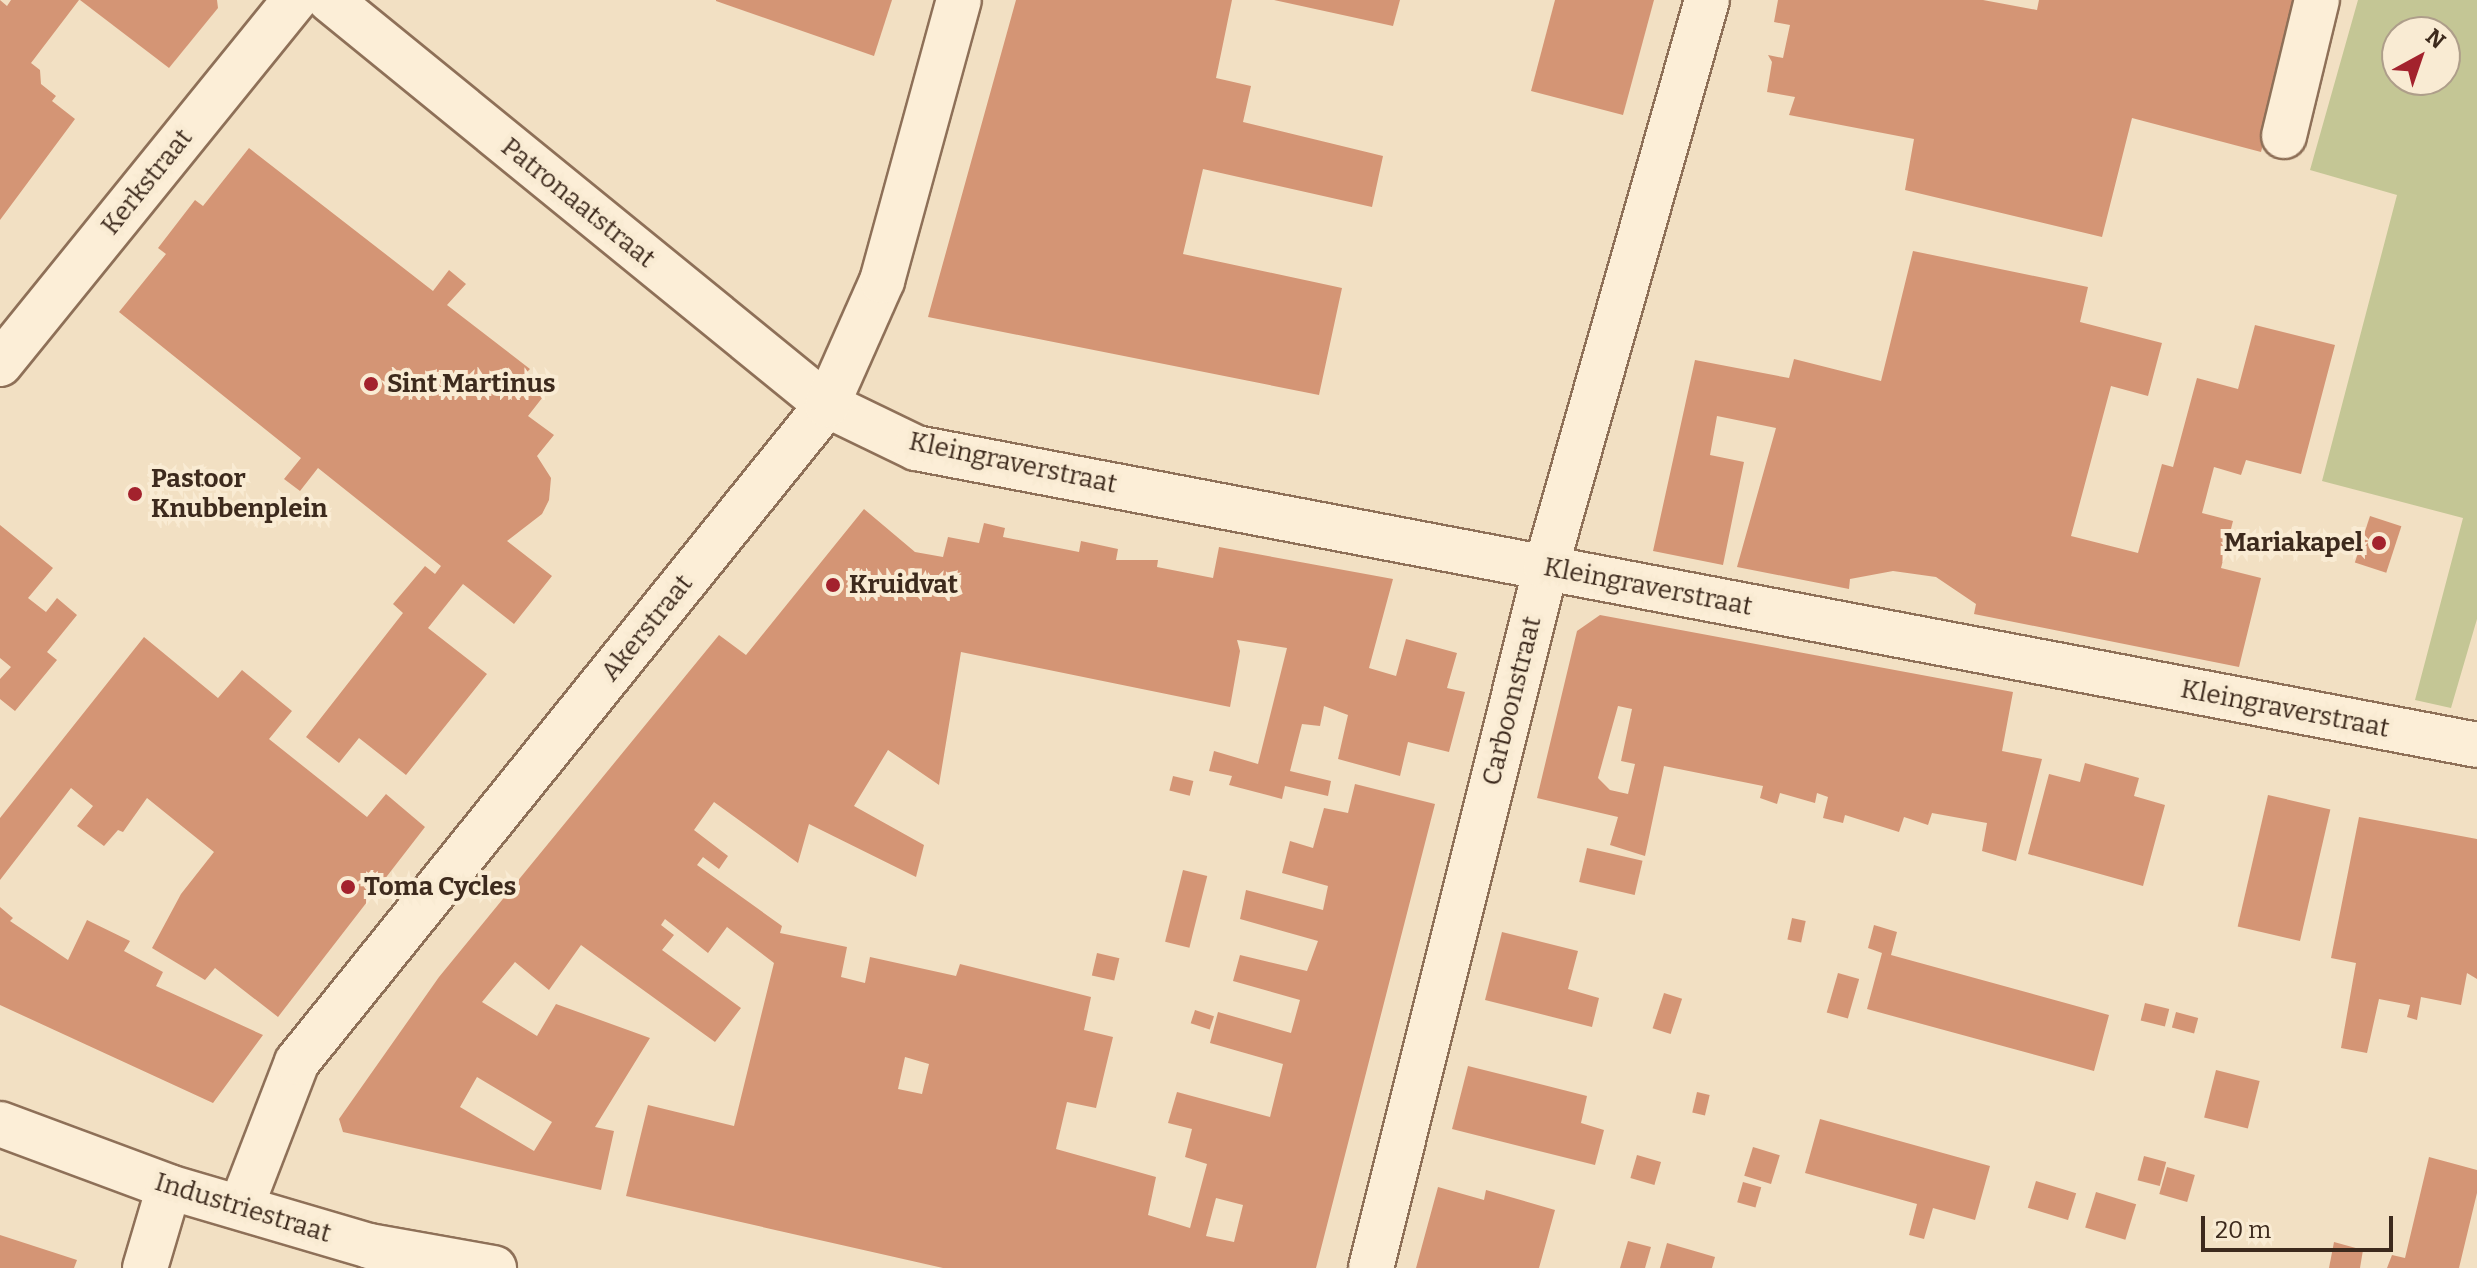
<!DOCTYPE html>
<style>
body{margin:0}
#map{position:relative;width:2477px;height:1268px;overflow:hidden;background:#f2e0c3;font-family:Bitter,serif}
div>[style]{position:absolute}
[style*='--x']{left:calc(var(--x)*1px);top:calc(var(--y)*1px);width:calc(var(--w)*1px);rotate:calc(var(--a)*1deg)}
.cemetery>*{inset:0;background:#c4c695}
.building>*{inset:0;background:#d49575;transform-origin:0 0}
.roads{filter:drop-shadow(2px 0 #8e7058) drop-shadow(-2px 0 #8e7058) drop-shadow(0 2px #8e7058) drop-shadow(0 -2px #8e7058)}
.minor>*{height:44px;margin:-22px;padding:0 22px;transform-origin:22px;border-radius:22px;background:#fceed7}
.dots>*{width:22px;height:22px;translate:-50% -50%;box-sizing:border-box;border:4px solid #f9ebd3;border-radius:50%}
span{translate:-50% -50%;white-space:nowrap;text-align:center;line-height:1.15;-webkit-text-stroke:8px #f9ebd3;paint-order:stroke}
.street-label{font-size:26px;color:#3d2a1d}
.poi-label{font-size:26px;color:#3d2a1d;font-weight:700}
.left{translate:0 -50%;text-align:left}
.right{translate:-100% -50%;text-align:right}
.north{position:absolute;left:2381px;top:16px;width:80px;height:80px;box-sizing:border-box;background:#f9ebd3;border:2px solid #ae9e8a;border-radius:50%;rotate:40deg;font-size:22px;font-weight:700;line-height:32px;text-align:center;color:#3d2a1d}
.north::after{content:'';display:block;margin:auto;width:28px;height:36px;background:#a3222d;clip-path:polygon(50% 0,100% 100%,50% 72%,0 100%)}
.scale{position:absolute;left:2201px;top:1216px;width:192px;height:36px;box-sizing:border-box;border:4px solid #3d2a1d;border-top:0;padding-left:10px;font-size:24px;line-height:28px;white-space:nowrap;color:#3d2a1d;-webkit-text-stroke:6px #f9ebd3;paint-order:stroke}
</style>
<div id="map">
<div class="cemetery">
<i style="clip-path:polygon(evenodd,2358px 0,2477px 0,2477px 619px,2451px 708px,2415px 700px,2463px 518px,2322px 481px,2397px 195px,2310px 170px,2358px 0,2397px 32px,2445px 32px,2445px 80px,2397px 80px,2397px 32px)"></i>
</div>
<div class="building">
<i style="clip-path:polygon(0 0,7px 6px,11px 0,79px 0,31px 63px,40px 70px,41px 84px,56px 96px,52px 101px,75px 119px,0 220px)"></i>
<i style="clip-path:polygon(80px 0,217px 0,218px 8px,169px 68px)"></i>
<i style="clip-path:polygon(892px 0,874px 56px,716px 1px,716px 0)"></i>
<i style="clip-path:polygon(1016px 0,1232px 0,1216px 78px,1251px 86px,1243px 122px,1383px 156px,1372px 207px,1203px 169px,1183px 254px,1342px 288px,1319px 395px,928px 317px)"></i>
<i style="clip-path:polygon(1274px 0,1400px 0,1393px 26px)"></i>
<i style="clip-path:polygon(1555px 0,1654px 0,1623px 115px,1531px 91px)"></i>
<i style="clip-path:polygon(1778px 0,1983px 0,2037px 10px,2039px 0,2301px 0,2261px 152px,2132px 118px,2102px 237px,1905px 190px,1914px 139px,1789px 115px,1795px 97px,1767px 92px,1772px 62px,1768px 55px,1783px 58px,1790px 25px,1774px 22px)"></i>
<i style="clip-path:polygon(249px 148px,433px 291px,449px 270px,466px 284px,447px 305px,530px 369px,524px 375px,546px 393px,528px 416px,554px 435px,537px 456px,551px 478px,549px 500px,542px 514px,507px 541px,552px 576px,514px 624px,463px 584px,428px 628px,487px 674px,406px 775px,359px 738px,339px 763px,306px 737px,403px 613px,393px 604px,425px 566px,435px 574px,441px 566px,318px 468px,300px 491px,284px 479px,301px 458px,119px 312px,166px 254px,158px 248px,195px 200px,203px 206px)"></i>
<i style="clip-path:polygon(1913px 251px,2088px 287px,2080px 322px,2162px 343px,2148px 396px,2111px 386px,2071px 536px,2138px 553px,2162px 464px,2173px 467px,2197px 378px,2238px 389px,2255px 325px,2335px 345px,2301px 474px,2246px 460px,2241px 475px,2214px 467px,2202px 513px,2233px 521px,2221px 568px,2261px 578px,2239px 667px,1974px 614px,1976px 604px,1936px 577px,1893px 571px,1850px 579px,1849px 589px,1737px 567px,1776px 428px,1717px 416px,1710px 455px,1744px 462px,1723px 565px,1653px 551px,1695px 360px,1789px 378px,1794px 359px,1881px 381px)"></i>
<i style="clip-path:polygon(evenodd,864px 509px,915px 552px,943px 557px,948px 537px,979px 543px,984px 523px,1005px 528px,1003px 537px,1079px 552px,1081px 541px,1118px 549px,1116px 560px,1158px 560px,1157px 567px,1213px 578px,1219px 547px,1393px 579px,1369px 668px,1396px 676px,1406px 639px,1457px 653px,1447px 688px,1465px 692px,1449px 752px,1408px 742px,1400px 776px,1338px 759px,1348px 715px,1324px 706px,1320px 726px,1302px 724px,1290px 771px,1331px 781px,1328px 796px,1285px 786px,1282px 799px,1229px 785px,1232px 776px,1209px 771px,1214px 751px,1258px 764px,1287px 648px,1237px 640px,1240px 651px,1230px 707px,961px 652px,939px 785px,888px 750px,854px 806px,924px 845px,916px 877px,809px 824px,798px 863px,714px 802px,694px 830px,728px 856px,719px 869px,703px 857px,697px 865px,782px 926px,780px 933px,847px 947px,841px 977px,865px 983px,870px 957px,956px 976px,960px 964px,1091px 997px,1084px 1030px,1113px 1037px,1096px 1108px,1067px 1102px,1056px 1149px,1156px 1177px,1148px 1215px,1190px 1228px,1207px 1164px,1185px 1157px,1192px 1129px,1168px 1123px,1177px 1092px,1270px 1117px,1283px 1064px,1210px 1043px,1218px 1012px,1291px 1033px,1300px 1000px,1233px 981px,1240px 955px,1307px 971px,1318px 941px,1240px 919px,1246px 890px,1323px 910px,1328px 886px,1282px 873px,1290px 841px,1313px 848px,1324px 808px,1348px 813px,1355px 784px,1435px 804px,1316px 1268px,943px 1268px,626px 1196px,648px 1105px,734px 1126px,774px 963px,727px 927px,708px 953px,665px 919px,661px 925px,674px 935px,662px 950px,741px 1008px,715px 1042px,581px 945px,549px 990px,515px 962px,482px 1002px,537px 1036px,556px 1004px,650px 1038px,595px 1127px,614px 1131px,601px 1190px,343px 1132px,339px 1119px,439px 977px,719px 635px,746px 655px,864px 509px,905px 1057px,929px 1064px,922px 1094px,898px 1089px,905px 1057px,864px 509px,477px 1077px,552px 1122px,534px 1151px,460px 1107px,477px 1077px,864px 509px,1216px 1198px,1243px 1205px,1234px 1242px,1206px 1236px,1216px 1198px)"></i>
<i style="left:2370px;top:516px;width:33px;height:49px;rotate:18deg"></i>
<i style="clip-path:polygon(0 525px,53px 568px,28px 598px,46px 612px,57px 598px,77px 615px,47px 652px,57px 660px,15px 711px,0 699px,0 679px,11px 667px,0 658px)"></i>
<i style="clip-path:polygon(evenodd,1600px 615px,2013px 692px,2002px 751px,2042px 759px,2016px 861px,1982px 851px,1987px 823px,1932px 813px,1928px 825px,1904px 817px,1899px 832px,1845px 815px,1843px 823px,1823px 818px,1828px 797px,1817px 793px,1815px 803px,1780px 793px,1777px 804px,1760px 798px,1763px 786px,1664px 766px,1645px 856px,1610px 845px,1618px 817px,1537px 798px,1577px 631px,1600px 615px,1618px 706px,1632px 709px,1621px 761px,1635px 764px,1628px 794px,1610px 790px,1598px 778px,1618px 706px)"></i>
<i style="clip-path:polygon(144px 637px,218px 698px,242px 670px,292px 711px,269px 739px,367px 817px,386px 794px,425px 827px,278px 1017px,215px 968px,205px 980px,152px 948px,181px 894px,214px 852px,147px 798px,123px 832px,118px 830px,104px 846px,77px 826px,93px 806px,71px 788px,0 880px,0 818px)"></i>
<i style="clip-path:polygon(2085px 763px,2139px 778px,2134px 796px,2165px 805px,2143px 886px,2028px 854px,2049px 774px,2080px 782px)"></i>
<i style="left:1173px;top:776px;width:21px;height:15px;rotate:14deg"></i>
<i style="left:2268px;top:795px;width:64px;height:135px;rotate:13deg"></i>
<i style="clip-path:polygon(2359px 817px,2477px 839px,2477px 979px,2467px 973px,2461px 1005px,2421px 997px,2417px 1020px,2407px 1017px,2410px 1005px,2379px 999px,2367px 1053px,2341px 1048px,2356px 963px,2331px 958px)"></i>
<i style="left:1587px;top:848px;width:57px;height:35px;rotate:13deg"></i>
<i style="left:1183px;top:870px;width:25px;height:74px;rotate:14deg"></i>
<i style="clip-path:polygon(0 907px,13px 918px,10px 921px,68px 960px,87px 920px,130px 941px,124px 951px,163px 972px,156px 986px,263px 1035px,213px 1103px,0 1005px)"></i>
<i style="left:1792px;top:918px;width:14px;height:22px;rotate:12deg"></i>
<i style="clip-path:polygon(1874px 925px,1897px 932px,1891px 955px,2109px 1015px,2094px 1071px,1867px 1009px,1882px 953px,1868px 948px)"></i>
<i style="clip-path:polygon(1502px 932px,1578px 951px,1568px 989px,1599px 998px,1592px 1027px,1485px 1000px)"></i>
<i style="left:1097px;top:953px;width:23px;height:23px;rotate:13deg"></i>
<i style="left:1838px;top:973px;width:22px;height:41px;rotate:16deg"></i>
<i style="left:1664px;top:993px;width:19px;height:37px;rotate:18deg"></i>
<i style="left:2145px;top:1003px;width:25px;height:18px;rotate:14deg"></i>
<i style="left:1195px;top:1010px;width:20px;height:14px;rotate:18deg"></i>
<i style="left:2176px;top:1012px;width:23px;height:16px;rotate:15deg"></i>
<i style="clip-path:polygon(1468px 1066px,1587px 1096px,1581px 1123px,1604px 1130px,1595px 1165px,1452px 1129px)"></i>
<i style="left:2216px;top:1070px;width:45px;height:49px;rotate:14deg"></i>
<i style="left:1697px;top:1092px;width:13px;height:21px;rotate:13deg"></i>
<i style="clip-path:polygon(1820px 1119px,1990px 1166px,1975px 1220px,1933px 1208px,1924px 1239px,1909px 1235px,1917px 1204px,1805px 1173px)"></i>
<i style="left:1753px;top:1147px;width:28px;height:30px;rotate:17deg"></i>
<i style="left:1637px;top:1155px;width:25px;height:24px;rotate:16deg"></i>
<i style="left:2144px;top:1156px;width:23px;height:25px;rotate:15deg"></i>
<i style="clip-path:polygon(2429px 1157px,2477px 1170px,2477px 1193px,2459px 1268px,2387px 1268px,2392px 1255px,2405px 1258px)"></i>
<i style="left:2167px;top:1167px;width:29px;height:28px;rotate:16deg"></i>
<i style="left:2036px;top:1181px;width:42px;height:28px;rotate:17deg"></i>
<i style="left:1743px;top:1182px;width:19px;height:21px;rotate:16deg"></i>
<i style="clip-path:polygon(1438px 1187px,1484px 1200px,1486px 1190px,1555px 1210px,1539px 1268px,1416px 1268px)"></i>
<i style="left:2096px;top:1192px;width:42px;height:37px;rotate:17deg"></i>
<i style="clip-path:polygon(0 1235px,77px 1260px,74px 1268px,0 1268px)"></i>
<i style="clip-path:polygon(1628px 1241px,1651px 1247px,1645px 1268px,1620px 1268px)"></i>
<i style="clip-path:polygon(2334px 1242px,2363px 1250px,2360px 1268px,2329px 1268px)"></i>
<i style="clip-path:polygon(1667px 1243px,1715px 1257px,1712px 1268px,1660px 1268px)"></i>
</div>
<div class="roads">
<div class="minor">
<i style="--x:330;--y:0;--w:641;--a:39.18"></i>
<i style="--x:827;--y:405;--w:99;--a:25.8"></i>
<i style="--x:916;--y:448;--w:1589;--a:10.77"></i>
<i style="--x:2284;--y:136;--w:140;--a:-76.4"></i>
<i style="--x:0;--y:364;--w:469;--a:-51"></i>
<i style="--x:0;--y:1124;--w:180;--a:20.4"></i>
<i style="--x:169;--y:1187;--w:209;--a:16.4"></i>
<i style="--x:369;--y:1246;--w:127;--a:10"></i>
<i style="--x:241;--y:1207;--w:155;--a:-68.9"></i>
<i style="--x:297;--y:1062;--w:844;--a:-51.11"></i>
<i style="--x:827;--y:405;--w:136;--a:-66.1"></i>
<i style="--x:882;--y:281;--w:291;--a:-74.7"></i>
<i style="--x:145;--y:1268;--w:84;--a:-73.5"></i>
<i style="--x:1371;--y:1268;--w:723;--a:-75.98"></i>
<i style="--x:1546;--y:567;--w:589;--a:-74.15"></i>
</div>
</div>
<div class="dots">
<i style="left:371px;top:384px;background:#a3222d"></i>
<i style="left:135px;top:494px;background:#a3222d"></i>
<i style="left:2379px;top:543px;background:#a3222d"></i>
<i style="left:833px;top:585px;background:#a3222d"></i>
<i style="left:348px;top:887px;background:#a3222d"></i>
</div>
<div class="street-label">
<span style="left:147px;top:182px;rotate:-51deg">Kerkstraat</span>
<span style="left:578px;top:203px;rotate:39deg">Patronaatstraat</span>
<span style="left:1013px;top:463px;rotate:12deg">Kleingraverstraat</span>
<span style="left:1648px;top:587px;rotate:11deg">Kleingraverstraat</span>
<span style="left:647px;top:628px;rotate:-51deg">Akerstraat</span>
<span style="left:1512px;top:701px;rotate:-76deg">Carboonstraat</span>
<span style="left:2285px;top:709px;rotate:11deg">Kleingraverstraat</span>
<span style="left:243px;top:1208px;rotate:17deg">Industriestraat</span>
</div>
<div class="poi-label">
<span class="left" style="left:387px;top:384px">Sint Martinus</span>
<span class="left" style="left:151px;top:494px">Pastoor<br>Knubbenplein</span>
<span class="right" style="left:2363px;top:543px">Mariakapel</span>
<span class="left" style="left:849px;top:585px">Kruidvat</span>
<span class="left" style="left:364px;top:887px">Toma Cycles</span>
</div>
<div class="north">N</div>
<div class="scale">20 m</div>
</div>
